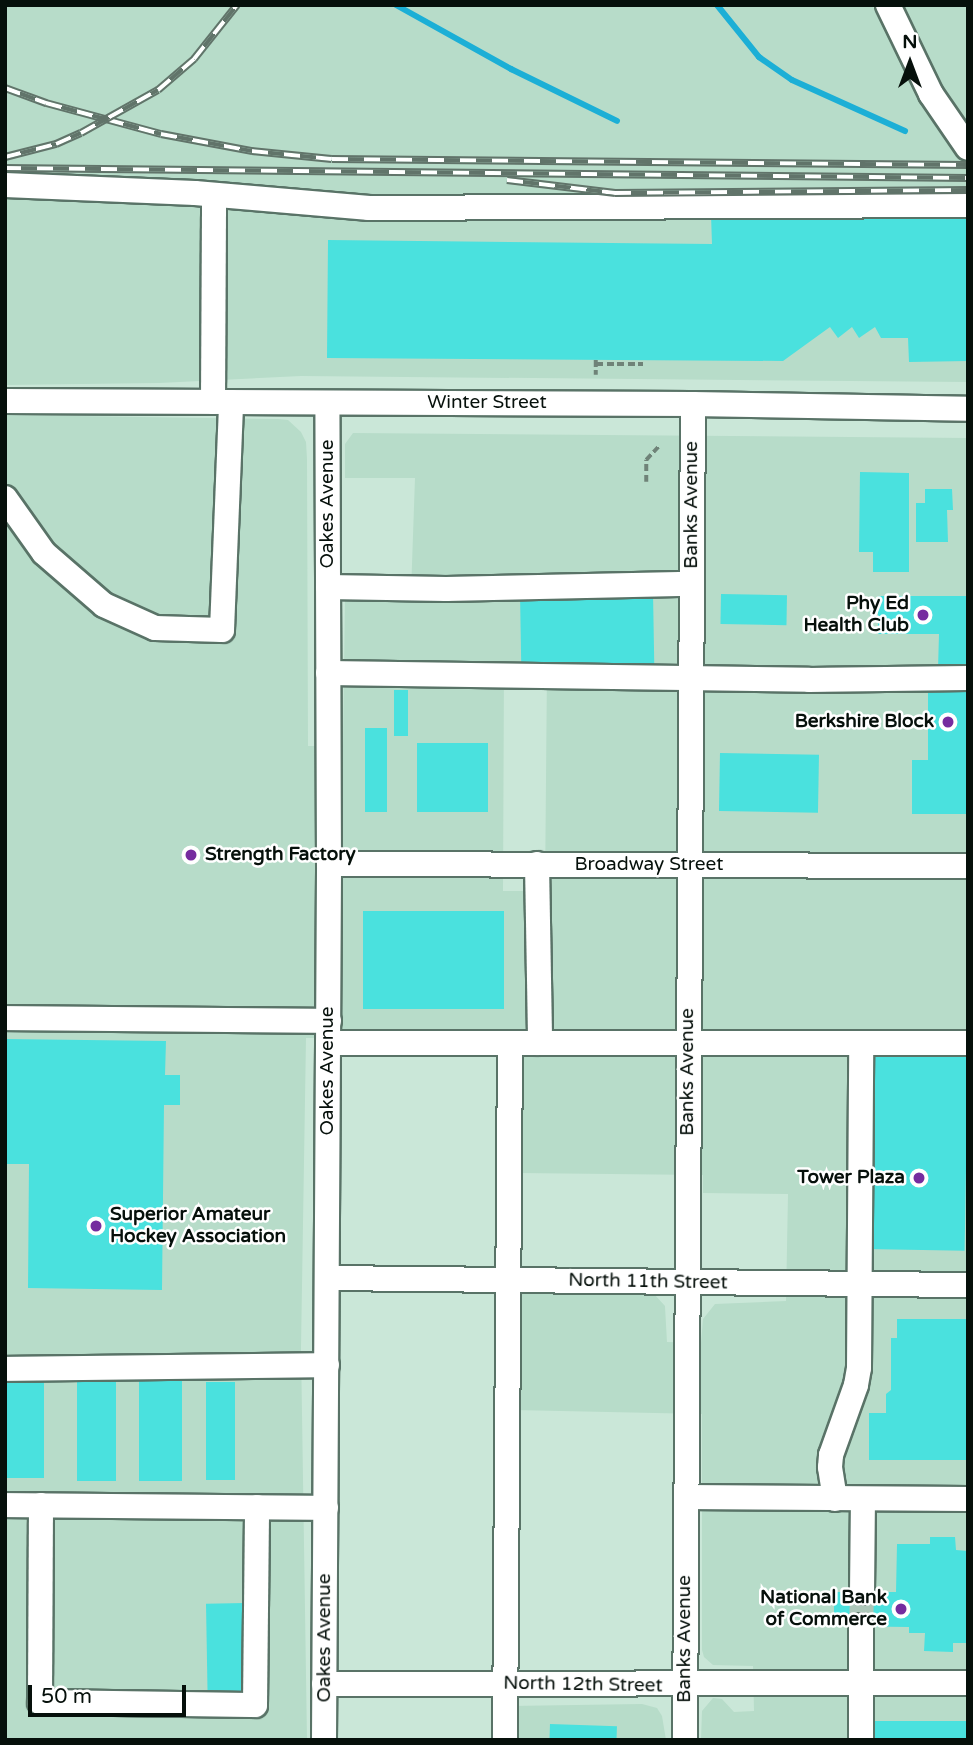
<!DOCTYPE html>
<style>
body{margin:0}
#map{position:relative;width:973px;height:1745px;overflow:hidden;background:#cae7d8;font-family:"Varela Round",sans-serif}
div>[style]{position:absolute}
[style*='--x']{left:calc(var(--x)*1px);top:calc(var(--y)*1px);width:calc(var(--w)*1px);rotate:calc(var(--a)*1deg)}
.built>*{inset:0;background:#b7dcc9}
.stream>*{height:6px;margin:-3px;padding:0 3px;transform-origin:3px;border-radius:3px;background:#1cafd6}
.building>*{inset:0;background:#4ae1de;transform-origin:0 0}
.minor-tunnel>*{height:24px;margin-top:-12px;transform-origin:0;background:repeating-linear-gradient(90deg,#adc7b9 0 24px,transparent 0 36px)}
.path>*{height:3.5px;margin-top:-1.75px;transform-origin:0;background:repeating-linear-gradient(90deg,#6f8378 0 7px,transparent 0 10.5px)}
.roads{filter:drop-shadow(2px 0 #597367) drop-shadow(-2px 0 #597367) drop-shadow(0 2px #597367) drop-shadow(0 -2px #597367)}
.minor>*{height:24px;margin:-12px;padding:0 12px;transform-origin:12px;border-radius:12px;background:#fff}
.rail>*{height:8px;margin-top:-4px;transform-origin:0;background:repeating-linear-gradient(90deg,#fff 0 16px,#61746a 0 32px);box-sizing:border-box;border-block:2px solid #61746a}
.dots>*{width:19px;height:19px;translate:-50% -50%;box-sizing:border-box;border:4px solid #fff;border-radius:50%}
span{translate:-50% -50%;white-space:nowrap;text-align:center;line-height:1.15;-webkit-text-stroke:5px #fff;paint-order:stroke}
.street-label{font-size:19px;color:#06100b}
.poi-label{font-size:19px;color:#06100b;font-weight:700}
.right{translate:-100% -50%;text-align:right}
.left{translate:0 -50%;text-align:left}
.frame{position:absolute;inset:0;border:7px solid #06100b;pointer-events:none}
.north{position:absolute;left:875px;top:28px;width:70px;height:70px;-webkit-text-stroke:5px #fff;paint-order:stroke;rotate:0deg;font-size:19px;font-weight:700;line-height:28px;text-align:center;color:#06100b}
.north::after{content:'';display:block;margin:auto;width:24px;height:32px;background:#06100b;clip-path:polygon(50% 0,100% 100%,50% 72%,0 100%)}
.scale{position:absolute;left:28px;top:1685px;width:158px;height:32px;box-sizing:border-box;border:4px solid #06100b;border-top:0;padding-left:9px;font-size:21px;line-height:24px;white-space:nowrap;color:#06100b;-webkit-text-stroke:5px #fff;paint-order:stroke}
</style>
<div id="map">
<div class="built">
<i style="clip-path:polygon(5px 5px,871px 5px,875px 9px,891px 9px,892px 5px,968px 5px,968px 382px,301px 376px,159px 383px,5px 385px)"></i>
<i style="clip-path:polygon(evenodd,5px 415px,278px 419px,288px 420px,301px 432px,306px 442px,307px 459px,308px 746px,343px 746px,345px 595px,411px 593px,415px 478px,345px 478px,345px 444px,353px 433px,968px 438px,968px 1740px,701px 1740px,702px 1711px,713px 1698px,722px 1699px,734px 1712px,754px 1711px,753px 1666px,713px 1665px,704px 1657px,702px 1650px,702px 1414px,514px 1410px,517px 1293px,654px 1294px,665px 1306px,667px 1342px,701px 1343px,703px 1319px,715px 1304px,786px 1301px,788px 1194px,703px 1193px,703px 1175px,518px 1173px,519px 1037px,306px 1038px,301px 1348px,307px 1740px,5px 1740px,5px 415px,504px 668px,547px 668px,545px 891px,503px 891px,504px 668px)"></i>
<i style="clip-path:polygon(642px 1704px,657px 1708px,662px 1716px,666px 1740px,509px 1740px,510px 1706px)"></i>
</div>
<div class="stream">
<i style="--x:396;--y:5;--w:132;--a:29.1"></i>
<i style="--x:511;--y:69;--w:118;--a:26.1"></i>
<i style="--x:717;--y:5;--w:67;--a:51.1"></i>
<i style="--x:759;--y:57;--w:40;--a:34.9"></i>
<i style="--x:792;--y:80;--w:124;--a:24.3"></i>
</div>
<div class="building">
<i style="clip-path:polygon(968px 213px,968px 361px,909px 362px,908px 338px,881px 338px,875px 327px,859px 338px,852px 327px,838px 338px,830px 327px,783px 361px,327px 358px,328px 240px,712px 244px,711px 215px)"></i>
<i style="clip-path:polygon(860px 472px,909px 473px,909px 572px,873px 572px,873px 552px,859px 552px)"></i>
<i style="clip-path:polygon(925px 489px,952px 489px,953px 510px,947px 510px,948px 542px,916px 542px,916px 503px,925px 503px)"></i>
<i style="left:653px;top:592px;width:74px;height:133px;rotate:89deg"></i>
<i style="left:721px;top:594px;width:66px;height:30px;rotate:1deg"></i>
<i style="clip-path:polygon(878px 596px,968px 596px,968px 669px,938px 669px,939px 634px,878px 634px)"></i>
<i style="clip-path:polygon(928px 684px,968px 685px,968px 814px,912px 814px,912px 760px,928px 760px)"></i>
<i style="left:394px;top:690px;width:14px;height:46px"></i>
<i style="left:365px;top:728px;width:22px;height:84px"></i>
<i style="left:417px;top:743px;width:71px;height:69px"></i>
<i style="left:720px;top:753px;width:99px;height:58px;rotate:1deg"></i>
<i style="left:363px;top:911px;width:141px;height:98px"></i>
<i style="clip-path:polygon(5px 1039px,166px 1041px,165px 1075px,180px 1075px,180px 1105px,164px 1105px,162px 1290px,28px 1288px,29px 1164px,5px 1164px)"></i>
<i style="left:869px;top:1054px;width:99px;height:195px;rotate:1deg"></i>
<i style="clip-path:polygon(897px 1319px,968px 1319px,968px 1460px,869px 1460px,869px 1413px,886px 1413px,886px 1394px,891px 1390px,891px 1338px,897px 1338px)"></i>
<i style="left:5px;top:1378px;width:39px;height:100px"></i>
<i style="left:77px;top:1378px;width:39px;height:103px"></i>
<i style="left:139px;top:1381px;width:43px;height:100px"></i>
<i style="left:206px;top:1382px;width:29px;height:98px"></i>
<i style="clip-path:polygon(930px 1537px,955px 1537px,956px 1550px,968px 1551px,968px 1643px,953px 1643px,953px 1652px,924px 1651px,925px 1633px,909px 1633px,909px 1627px,834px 1626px,834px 1592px,896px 1592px,897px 1544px,930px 1544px)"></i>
<i style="left:245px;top:1603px;width:96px;height:39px;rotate:89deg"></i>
<i style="left:870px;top:1721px;width:98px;height:19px"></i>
<i style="left:550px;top:1724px;width:67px;height:16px;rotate:2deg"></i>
</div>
<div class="minor-tunnel">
<i style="--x:861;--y:1626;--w:34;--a:-88"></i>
</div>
<div class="path">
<i style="--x:596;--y:360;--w:15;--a:90"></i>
<i style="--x:596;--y:364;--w:47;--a:0"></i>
<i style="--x:646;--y:482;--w:22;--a:-90"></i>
<i style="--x:646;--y:460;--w:18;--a:-47"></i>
</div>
<div class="roads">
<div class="minor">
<i style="--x:888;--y:5;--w:99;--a:64.2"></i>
<i style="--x:931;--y:94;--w:65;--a:55.6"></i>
<i style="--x:5;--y:185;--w:190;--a:2.4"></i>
<i style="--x:195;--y:193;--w:175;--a:4.9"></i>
<i style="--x:369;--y:208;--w:599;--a:-0.29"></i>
<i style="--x:5;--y:401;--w:688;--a:0.25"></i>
<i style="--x:693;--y:404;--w:275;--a:1"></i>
<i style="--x:213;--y:402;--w:207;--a:-89.7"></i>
<i style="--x:5;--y:498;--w:67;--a:54.7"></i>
<i style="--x:44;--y:553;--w:79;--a:40.9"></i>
<i style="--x:104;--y:605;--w:56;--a:24.3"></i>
<i style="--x:155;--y:628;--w:67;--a:1.7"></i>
<i style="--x:222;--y:630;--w:228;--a:-87.7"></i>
<i style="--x:328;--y:587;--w:118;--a:1"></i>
<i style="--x:446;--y:589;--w:245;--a:-1.2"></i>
<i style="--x:328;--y:673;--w:481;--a:0.8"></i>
<i style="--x:809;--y:680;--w:159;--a:-0.7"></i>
<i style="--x:329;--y:864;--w:639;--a:0.18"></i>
<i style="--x:537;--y:864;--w:179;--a:89"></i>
<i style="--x:5;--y:1018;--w:324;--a:0.5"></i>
<i style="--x:328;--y:1043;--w:640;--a:0"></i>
<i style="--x:327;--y:1278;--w:641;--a:0.63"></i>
<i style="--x:5;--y:1369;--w:322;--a:-0.7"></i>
<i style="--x:686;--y:1497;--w:282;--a:0.4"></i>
<i style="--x:835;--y:1499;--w:32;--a:-99"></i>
<i style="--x:830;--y:1467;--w:12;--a:-85"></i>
<i style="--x:831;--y:1455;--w:74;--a:-70.3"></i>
<i style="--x:856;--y:1385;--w:17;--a:-80"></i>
<i style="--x:859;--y:1368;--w:325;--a:-89.6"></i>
<i style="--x:5;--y:1505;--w:321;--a:0.5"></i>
<i style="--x:41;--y:1505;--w:197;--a:90.3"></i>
<i style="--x:40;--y:1702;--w:215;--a:0.8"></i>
<i style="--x:255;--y:1705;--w:198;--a:-89.4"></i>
<i style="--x:862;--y:1592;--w:93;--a:-89.4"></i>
<i style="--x:324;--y:1684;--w:644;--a:-0.09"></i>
<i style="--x:324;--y:1740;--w:876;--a:-89.67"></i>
<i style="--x:329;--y:864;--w:461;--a:-90.2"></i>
<i style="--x:505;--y:1740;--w:697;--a:-89.59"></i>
<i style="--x:685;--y:1740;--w:1336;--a:-89.66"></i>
<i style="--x:861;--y:1740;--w:114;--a:-90"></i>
</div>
</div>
<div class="rail">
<i style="--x:5;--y:88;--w:44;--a:20.1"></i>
<i style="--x:46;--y:103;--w:119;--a:15.1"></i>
<i style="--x:161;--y:134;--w:93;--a:10.6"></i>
<i style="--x:252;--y:151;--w:80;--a:5.7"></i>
<i style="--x:332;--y:159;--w:636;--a:0.54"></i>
<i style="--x:5;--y:157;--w:53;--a:-14.3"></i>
<i style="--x:56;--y:144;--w:27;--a:-24"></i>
<i style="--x:81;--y:133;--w:88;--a:-29.2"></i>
<i style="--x:158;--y:90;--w:48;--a:-40.7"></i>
<i style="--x:194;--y:59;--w:69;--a:-51.5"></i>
<i style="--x:5;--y:168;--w:963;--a:0.59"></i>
<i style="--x:507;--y:180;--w:109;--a:6.9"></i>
<i style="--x:615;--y:193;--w:353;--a:-0.5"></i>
</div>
<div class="dots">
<i style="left:923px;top:615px;background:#752c9f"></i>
<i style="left:948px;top:722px;background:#752c9f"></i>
<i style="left:191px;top:855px;background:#752c9f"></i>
<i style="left:919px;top:1178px;background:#752c9f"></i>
<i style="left:96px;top:1226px;background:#752c9f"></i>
<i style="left:901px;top:1609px;background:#752c9f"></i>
</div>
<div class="street-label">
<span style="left:487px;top:403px">Winter Street</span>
<span style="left:328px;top:504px;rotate:-90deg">Oakes Avenue</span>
<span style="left:692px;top:505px;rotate:-90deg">Banks Avenue</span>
<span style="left:649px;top:865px">Broadway Street</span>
<span style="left:328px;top:1071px;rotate:-90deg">Oakes Avenue</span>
<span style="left:688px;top:1072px;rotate:-90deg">Banks Avenue</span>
<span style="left:648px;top:1282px;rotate:1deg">North 11th Street</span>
<span style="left:325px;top:1638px;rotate:-90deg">Oakes Avenue</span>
<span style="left:685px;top:1639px;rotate:-90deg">Banks Avenue</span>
<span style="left:583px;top:1685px;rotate:1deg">North 12th Street</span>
</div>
<div class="poi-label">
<span class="right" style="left:909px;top:615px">Phy Ed<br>Health Club</span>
<span class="right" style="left:934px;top:722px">Berkshire Block</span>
<span class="left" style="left:205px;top:855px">Strength Factory</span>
<span class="right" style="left:905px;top:1178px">Tower Plaza</span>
<span class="left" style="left:110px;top:1226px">Superior Amateur<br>Hockey Association</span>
<span class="right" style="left:887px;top:1609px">National Bank<br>of Commerce</span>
</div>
<div class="frame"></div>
<div class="north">N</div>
<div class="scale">50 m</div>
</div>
